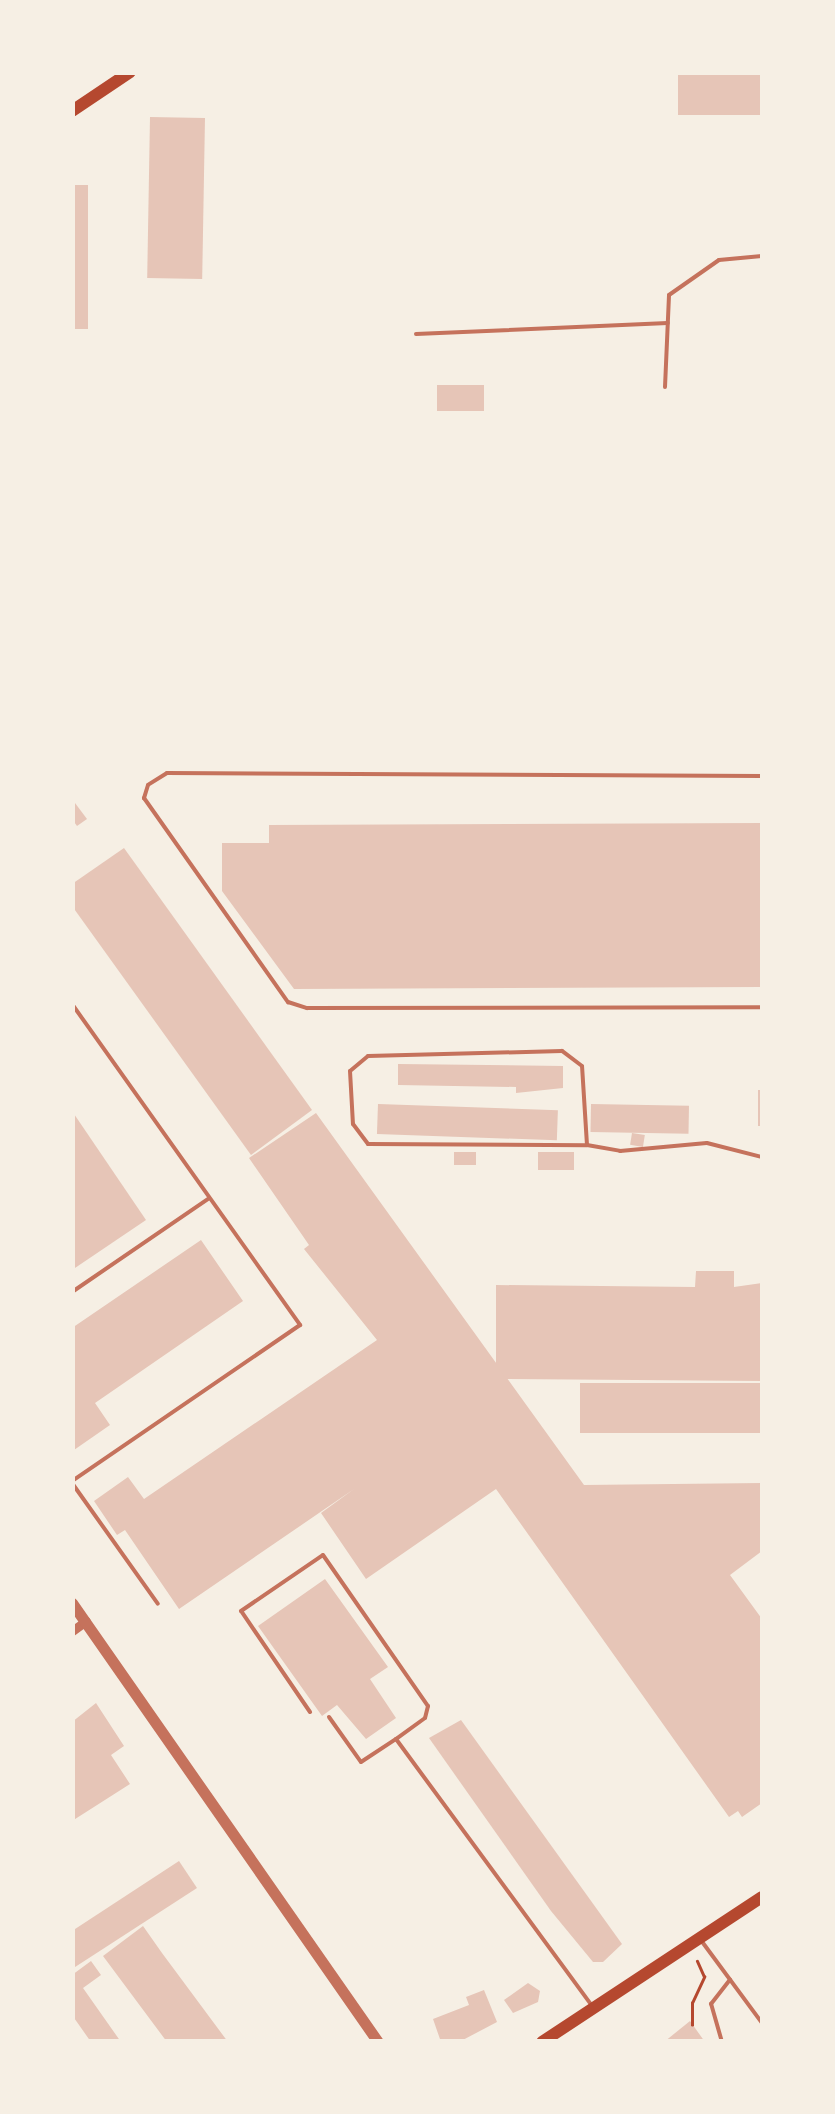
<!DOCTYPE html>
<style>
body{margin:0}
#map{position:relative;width:835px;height:2114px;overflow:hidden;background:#f6efe4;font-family:Mulish,sans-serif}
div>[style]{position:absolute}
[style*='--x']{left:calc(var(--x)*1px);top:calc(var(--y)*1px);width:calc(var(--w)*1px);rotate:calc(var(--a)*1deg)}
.building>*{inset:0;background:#e6c5b7;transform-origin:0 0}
.path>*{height:2.5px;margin:-1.25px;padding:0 1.25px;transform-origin:1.25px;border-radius:1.25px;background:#b5482f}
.service>*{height:4px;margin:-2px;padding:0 2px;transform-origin:2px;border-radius:2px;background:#c5725c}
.minor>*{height:9px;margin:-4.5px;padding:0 4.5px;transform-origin:4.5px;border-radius:4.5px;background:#c5725c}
.tertiary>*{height:11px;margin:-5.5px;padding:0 5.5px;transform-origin:5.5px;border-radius:5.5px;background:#c5725c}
.secondary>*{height:12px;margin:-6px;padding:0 6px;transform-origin:6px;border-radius:6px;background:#b5482f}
span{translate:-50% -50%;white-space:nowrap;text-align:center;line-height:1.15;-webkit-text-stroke:9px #f6efe4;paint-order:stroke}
.frame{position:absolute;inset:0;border:75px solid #f6efe4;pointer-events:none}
</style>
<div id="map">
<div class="building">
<i style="left:678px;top:72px;width:84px;height:43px"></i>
<i style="left:150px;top:117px;width:55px;height:161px;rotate:1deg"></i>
<i style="left:72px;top:185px;width:16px;height:144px"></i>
<i style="left:437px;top:385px;width:47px;height:26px"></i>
<i style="clip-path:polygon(72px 799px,87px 819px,77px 826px,72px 819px)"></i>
<i style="clip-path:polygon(762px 823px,762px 987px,294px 989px,222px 891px,222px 843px,269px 843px,269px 825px)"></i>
<i style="clip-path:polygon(124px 848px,312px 1110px,251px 1155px,72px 906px,72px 884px)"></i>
<i style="clip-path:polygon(398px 1064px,563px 1066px,563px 1088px,516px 1093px,516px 1087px,398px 1085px)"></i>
<i style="left:758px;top:1090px;width:4px;height:36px"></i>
<i style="left:378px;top:1104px;width:180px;height:30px;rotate:2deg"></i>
<i style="left:591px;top:1104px;width:98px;height:28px;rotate:1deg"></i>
<i style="clip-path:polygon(72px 1111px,146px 1220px,72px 1270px)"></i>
<i style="clip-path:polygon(316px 1113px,584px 1485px,762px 1483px,762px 1551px,730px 1575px,762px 1619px,762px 1803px,742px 1817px,738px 1811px,729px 1817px,496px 1489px,366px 1579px,321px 1513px,354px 1489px,179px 1609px,125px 1530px,117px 1535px,94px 1501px,128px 1477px,144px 1499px,377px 1340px,304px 1249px,309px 1245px,249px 1158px)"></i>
<i style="left:632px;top:1133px;width:13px;height:12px;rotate:9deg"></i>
<i style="left:454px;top:1152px;width:22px;height:13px"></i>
<i style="left:538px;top:1152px;width:36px;height:18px"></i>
<i style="clip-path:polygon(201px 1240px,243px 1301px,95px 1403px,110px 1425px,74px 1450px,72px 1328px)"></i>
<i style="clip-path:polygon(696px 1271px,734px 1271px,734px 1287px,762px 1283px,762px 1381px,506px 1379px,496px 1364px,496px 1285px,695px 1287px)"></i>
<i style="left:580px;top:1383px;width:182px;height:50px"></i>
<i style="clip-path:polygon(325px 1579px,388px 1667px,370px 1679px,396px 1718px,366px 1739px,337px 1705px,322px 1716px,258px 1626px)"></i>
<i style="clip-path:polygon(96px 1703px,124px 1746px,111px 1755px,130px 1784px,72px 1821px,72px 1722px)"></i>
<i style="clip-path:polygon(461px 1720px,622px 1944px,603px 1962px,593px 1962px,551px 1911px,429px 1738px)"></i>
<i style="clip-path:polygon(179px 1861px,197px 1888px,72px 1969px,72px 1931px)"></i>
<i style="clip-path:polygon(143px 1926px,162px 1953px,228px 2042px,167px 2042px,103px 1956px)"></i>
<i style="clip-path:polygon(91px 1961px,101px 1975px,83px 1988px,121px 2042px,91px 2042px,72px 2015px,72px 1975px)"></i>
<i style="clip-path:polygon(528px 1983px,540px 1991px,538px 2002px,513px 2013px,504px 2000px)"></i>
<i style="clip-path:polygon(484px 1990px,497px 2022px,459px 2042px,441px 2042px,433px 2019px,469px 2005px,466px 1997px)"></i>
<i style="clip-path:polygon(690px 2021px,705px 2042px,664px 2042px)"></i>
</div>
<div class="path">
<i style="--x:692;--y:2025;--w:22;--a:-90"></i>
<i style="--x:692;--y:2003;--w:29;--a:-65"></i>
<i style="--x:704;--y:1977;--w:17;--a:-114"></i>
</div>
<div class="service">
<i style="--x:416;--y:334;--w:252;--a:-2.5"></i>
<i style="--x:665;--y:387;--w:92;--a:-87.5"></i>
<i style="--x:669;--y:295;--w:61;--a:-35"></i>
<i style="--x:719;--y:260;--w:43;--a:-5.3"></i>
<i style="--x:762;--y:776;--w:595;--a:-179.71"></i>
<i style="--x:167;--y:773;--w:22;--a:148"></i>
<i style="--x:148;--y:785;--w:14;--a:107"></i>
<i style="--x:144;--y:798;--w:250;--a:54.8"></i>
<i style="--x:288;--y:1002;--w:20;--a:18"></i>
<i style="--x:307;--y:1008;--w:455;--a:-0.1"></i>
<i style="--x:72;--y:1004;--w:394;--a:54.6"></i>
<i style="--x:300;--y:1325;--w:276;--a:145.6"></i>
<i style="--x:587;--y:1145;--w:79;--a:-93.6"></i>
<i style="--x:582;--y:1066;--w:25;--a:-143"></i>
<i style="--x:562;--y:1051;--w:194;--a:178.5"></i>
<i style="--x:368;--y:1056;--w:23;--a:140"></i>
<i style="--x:350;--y:1071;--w:53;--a:86.8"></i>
<i style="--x:353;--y:1124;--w:25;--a:53"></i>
<i style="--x:368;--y:1144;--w:219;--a:0.3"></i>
<i style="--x:587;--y:1145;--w:34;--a:10"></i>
<i style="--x:620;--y:1151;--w:87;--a:-5.3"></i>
<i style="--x:707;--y:1143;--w:57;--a:14.3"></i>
<i style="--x:72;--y:1292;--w:165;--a:-34.4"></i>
<i style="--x:72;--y:1483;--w:148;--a:54.6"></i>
<i style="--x:310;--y:1712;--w:122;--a:-124.3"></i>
<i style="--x:241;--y:1611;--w:99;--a:-34.3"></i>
<i style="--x:323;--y:1555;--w:184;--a:55.2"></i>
<i style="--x:428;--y:1706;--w:12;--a:104"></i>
<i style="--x:425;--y:1718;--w:36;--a:144"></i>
<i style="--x:396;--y:1739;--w:329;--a:53.7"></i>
<i style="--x:329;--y:1717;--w:55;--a:54.6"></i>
<i style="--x:361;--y:1762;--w:42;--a:-33.3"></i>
<i style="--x:703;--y:1943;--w:99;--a:53.6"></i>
<i style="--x:722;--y:2042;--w:40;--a:-106"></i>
<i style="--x:711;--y:2004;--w:31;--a:-52"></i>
</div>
<div class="minor">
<i style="--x:72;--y:1631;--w:17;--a:-36"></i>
</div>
<div class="tertiary">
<i style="--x:72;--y:1603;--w:535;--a:55.12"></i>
</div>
<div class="secondary">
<i style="--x:72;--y:111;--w:70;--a:-33.9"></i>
<i style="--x:542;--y:2042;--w:263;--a:-33.4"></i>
</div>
<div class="frame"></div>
</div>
